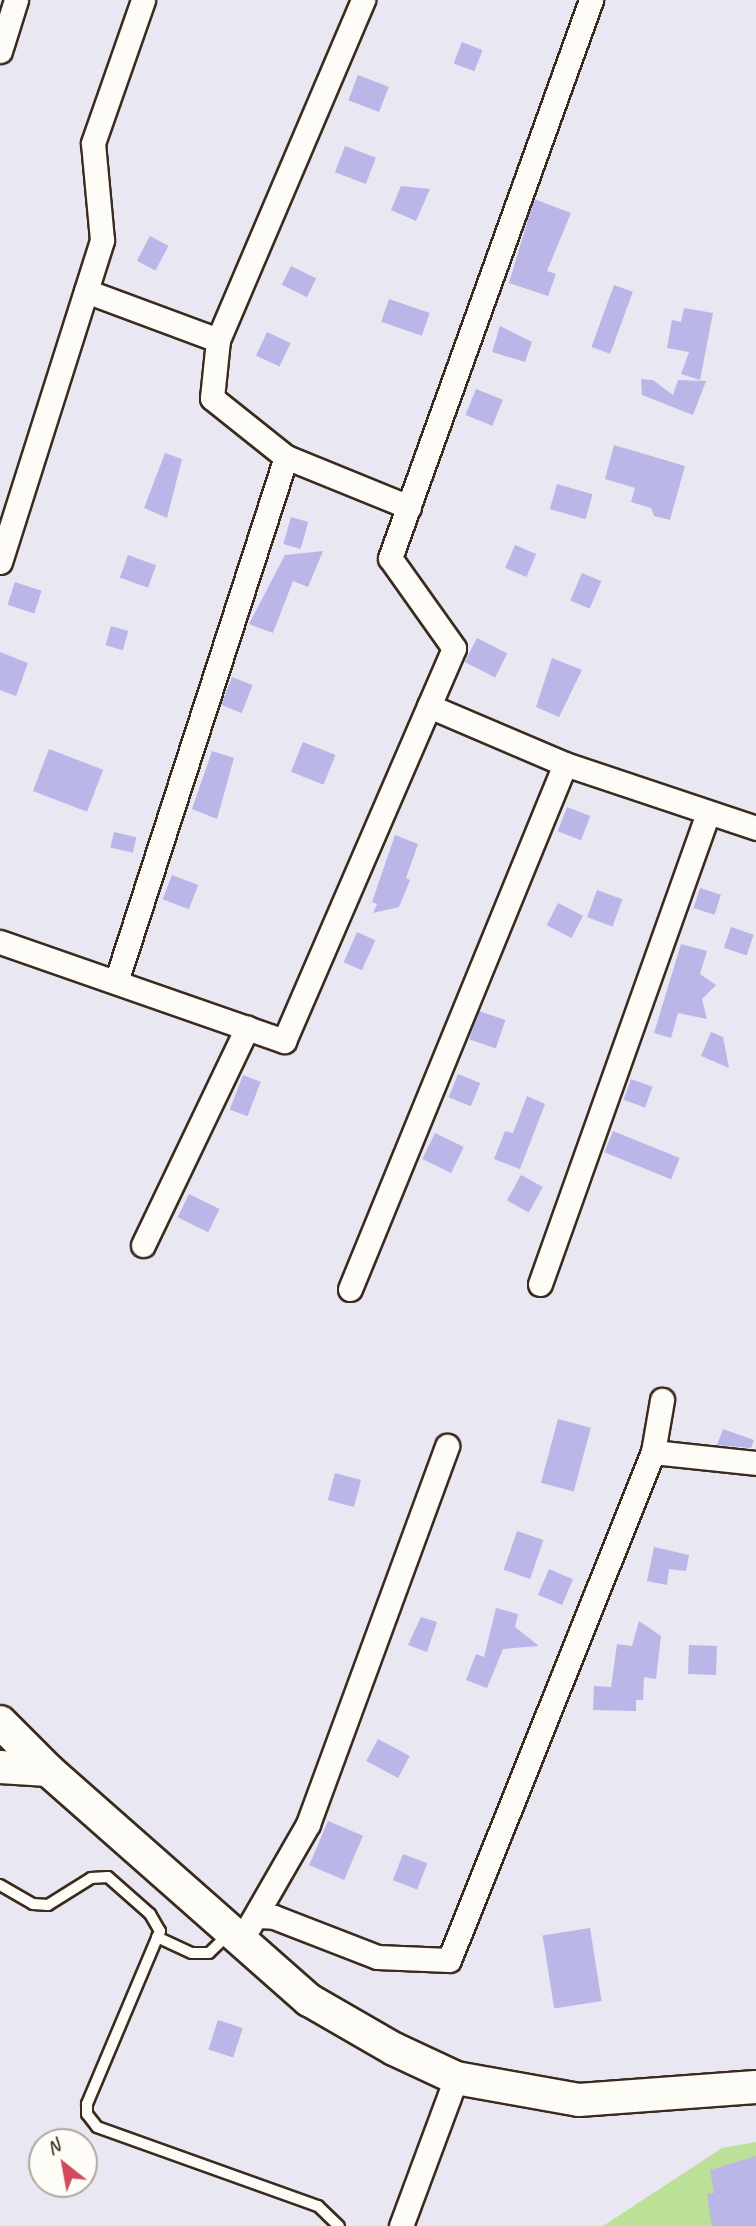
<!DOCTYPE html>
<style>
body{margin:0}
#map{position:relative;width:756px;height:2226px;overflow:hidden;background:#e9e7f2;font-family:Caveat,sans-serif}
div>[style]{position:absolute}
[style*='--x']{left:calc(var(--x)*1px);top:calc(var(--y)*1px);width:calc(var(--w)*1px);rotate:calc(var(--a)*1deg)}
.green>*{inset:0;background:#bde099}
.building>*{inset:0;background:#bbb6e8;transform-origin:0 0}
.roads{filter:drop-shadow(2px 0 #3b2a1e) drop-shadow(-2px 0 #3b2a1e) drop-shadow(0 2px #3b2a1e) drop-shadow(0 -2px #3b2a1e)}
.lane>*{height:10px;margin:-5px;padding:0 5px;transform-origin:5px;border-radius:5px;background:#fdfcf7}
.street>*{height:23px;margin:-11.5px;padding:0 11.5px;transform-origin:11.5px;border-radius:11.5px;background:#fdfcf7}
.secondary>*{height:32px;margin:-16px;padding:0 16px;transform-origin:16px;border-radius:16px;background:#fdfcf7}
span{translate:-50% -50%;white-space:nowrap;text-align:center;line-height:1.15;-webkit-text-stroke:6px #fdfcf7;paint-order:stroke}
.north{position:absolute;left:28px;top:2128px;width:70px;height:70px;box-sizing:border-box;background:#fdfcf7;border:2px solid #afa8a0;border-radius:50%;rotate:329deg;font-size:19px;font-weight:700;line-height:28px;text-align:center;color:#3b2a1e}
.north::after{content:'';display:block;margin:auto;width:24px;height:32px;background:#d1495b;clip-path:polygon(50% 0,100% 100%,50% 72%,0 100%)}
</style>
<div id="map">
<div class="green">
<i style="clip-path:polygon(756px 2142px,756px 2226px,603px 2226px,722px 2148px)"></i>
</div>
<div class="building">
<i style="left:462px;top:42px;width:22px;height:23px;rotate:21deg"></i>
<i style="left:358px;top:75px;width:33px;height:27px;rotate:21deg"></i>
<i style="left:345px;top:146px;width:33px;height:28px;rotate:21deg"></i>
<i style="clip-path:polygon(401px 186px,430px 189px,416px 221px,391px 210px)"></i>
<i style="clip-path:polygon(534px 199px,571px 213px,547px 271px,556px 274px,548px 296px,509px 283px)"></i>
<i style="left:150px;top:236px;width:21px;height:28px;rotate:28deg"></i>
<i style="left:291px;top:266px;width:28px;height:21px;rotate:26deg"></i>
<i style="left:614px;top:285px;width:20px;height:66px;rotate:20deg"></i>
<i style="left:389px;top:299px;width:43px;height:24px;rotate:19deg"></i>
<i style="clip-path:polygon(684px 308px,713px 313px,700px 380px,681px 374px,689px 352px,667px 348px,672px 320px,681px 322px)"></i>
<i style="clip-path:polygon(500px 326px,532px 342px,525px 362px,492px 352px)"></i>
<i style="left:267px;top:332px;width:26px;height:26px;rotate:25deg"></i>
<i style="clip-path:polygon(641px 379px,653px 380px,673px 395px,678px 380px,706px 381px,693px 415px,642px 395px)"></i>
<i style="left:476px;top:389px;width:29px;height:28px;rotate:22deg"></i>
<i style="clip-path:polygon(614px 445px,685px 466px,670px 520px,654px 516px,651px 508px,631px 502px,635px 488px,605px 479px)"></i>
<i style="clip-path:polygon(165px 453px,182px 459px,167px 518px,144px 508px)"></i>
<i style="left:557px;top:484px;width:37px;height:26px;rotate:16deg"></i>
<i style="left:291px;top:517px;width:18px;height:28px;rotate:16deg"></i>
<i style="left:515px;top:545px;width:23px;height:25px;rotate:23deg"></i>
<i style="clip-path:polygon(323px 551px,308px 587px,293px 581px,273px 633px,249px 624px,285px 555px)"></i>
<i style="left:128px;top:555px;width:30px;height:24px;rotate:20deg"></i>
<i style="left:582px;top:573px;width:21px;height:30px;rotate:23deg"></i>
<i style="left:15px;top:582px;width:28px;height:24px;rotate:18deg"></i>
<i style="left:111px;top:626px;width:18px;height:20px;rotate:16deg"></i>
<i style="left:477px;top:638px;width:34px;height:27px;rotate:27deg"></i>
<i style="clip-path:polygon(0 652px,28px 663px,16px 696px,0 690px)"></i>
<i style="clip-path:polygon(552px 658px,582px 670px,559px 717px,536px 707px)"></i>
<i style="left:232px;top:677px;width:22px;height:30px;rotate:21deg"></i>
<i style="left:303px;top:742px;width:35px;height:32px;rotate:22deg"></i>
<i style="left:49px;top:749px;width:58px;height:45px;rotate:21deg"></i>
<i style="clip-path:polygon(212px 751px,234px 758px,217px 819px,192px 809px)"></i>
<i style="left:567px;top:807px;width:25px;height:26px;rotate:21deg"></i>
<i style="left:114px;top:832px;width:23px;height:16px;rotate:13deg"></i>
<i style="clip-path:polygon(395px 835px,418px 844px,406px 878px,410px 880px,399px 907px,373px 913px,377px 904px,372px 902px)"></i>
<i style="left:172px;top:875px;width:28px;height:26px;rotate:21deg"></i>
<i style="left:700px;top:888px;width:22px;height:21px;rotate:18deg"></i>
<i style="left:597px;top:890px;width:27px;height:29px;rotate:20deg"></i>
<i style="left:558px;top:903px;width:28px;height:25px;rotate:27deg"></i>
<i style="left:731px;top:927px;width:24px;height:22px;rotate:19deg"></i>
<i style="left:357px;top:932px;width:20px;height:33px;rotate:24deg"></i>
<i style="clip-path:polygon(681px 944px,707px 951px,700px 974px,716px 985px,702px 999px,707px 1019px,678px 1013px,671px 1038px,654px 1033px)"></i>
<i style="left:479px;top:1011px;width:28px;height:30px;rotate:19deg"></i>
<i style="clip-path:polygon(711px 1032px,723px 1037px,729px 1068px,701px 1056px)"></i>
<i style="left:458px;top:1074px;width:24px;height:25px;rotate:22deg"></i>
<i style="left:243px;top:1075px;width:19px;height:37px;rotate:21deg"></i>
<i style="left:631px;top:1079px;width:23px;height:22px;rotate:20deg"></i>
<i style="clip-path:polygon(527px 1096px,545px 1104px,520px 1169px,494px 1159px,505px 1131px,513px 1133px)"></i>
<i style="left:613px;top:1131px;width:72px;height:23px;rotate:22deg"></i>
<i style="left:435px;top:1133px;width:32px;height:29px;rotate:26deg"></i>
<i style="left:521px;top:1175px;width:25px;height:29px;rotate:29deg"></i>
<i style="left:189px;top:1194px;width:34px;height:26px;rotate:26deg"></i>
<i style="left:558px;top:1419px;width:34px;height:66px;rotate:15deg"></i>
<i style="clip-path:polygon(723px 1429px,754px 1440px,751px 1448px,717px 1445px)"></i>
<i style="left:335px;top:1473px;width:27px;height:28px;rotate:15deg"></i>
<i style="left:517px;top:1531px;width:28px;height:41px;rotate:19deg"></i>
<i style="clip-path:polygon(654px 1547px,689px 1555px,686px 1571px,669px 1569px,667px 1585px,647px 1581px)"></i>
<i style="left:549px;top:1569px;width:26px;height:28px;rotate:23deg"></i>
<i style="clip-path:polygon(496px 1608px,518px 1614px,515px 1627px,539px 1646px,503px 1649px,487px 1688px,466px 1680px,476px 1654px,484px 1657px)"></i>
<i style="clip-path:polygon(421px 1617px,437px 1622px,427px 1652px,408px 1645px)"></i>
<i style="clip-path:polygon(639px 1621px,661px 1636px,656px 1679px,644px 1677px,643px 1700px,636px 1700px,636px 1711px,593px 1710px,594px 1686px,611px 1687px,617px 1644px,632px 1646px)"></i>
<i style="left:689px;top:1645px;width:28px;height:29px;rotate:2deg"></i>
<i style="left:378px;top:1739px;width:36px;height:25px;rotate:28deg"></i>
<i style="left:328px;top:1821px;width:38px;height:48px;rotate:23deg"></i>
<i style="left:403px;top:1854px;width:26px;height:28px;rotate:21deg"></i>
<i style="left:590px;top:1928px;width:74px;height:48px;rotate:81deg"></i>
<i style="left:218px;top:2020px;width:26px;height:31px;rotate:18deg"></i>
<i style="clip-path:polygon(756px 2156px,756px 2226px,712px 2226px,707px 2194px,714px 2193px,710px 2170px)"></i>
</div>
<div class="roads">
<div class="lane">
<i style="--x:0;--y:1885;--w:38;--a:30"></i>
<i style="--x:33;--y:1904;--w:15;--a:4"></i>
<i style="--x:48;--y:1905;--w:51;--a:-32.1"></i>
<i style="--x:91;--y:1878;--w:17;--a:-3"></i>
<i style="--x:108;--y:1877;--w:56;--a:41.4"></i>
<i style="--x:150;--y:1914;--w:20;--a:60"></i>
<i style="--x:160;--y:1931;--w:188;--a:112.9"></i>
<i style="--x:87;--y:2104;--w:10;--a:90"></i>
<i style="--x:87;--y:2114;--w:16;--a:52"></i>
<i style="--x:97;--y:2127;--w:235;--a:19.7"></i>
<i style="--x:318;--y:2206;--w:29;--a:44"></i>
<i style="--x:157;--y:1937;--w:38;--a:25"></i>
<i style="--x:192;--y:1953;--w:17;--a:0"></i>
<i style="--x:209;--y:1953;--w:29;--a:-44"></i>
</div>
<div class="street">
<i style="--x:0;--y:51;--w:53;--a:-72.6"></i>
<i style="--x:86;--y:291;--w:141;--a:20.4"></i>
<i style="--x:218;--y:340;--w:58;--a:95.9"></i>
<i style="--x:212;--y:398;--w:95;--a:38.6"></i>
<i style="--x:286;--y:457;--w:133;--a:22.1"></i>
<i style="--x:218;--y:340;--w:370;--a:-66.9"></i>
<i style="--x:0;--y:562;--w:338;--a:-72.4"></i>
<i style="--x:102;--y:240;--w:97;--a:-95.3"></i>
<i style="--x:93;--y:143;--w:151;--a:-70.7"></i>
<i style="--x:429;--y:706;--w:148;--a:23.1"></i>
<i style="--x:565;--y:764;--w:201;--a:18.5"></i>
<i style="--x:0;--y:942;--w:301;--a:19.2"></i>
<i style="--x:284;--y:1041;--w:428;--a:-66.6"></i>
<i style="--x:454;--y:648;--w:110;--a:-125.4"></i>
<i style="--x:390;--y:558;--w:593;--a:-70.19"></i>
<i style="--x:116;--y:982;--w:552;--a:-72.06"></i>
<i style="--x:143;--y:1245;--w:241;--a:-64.4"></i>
<i style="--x:540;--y:1284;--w:500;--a:-70.37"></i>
<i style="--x:350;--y:1289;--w:567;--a:-67.73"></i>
<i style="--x:653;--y:1452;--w:104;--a:6.1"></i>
<i style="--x:257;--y:1916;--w:17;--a:3"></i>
<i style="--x:274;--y:1917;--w:110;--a:21.2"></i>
<i style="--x:377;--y:1957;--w:72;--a:2.4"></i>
<i style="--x:449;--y:1960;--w:547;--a:-68.12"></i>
<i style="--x:653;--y:1452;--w:53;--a:-80.2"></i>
<i style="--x:250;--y:1925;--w:116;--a:-60.1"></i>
<i style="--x:308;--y:1824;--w:403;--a:-69.8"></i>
<i style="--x:401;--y:2226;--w:158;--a:-69.6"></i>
</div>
<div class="secondary">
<i style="--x:0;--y:1722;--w:68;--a:45"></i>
<i style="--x:48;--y:1770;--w:348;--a:41.4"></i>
<i style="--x:309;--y:2000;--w:98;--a:30"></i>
<i style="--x:394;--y:2049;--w:68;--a:25.1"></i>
<i style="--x:456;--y:2078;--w:125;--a:10.1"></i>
<i style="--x:579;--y:2100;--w:177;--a:-4.2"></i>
<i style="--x:0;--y:1767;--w:48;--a:3.6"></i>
</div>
</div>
<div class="north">N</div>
</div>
